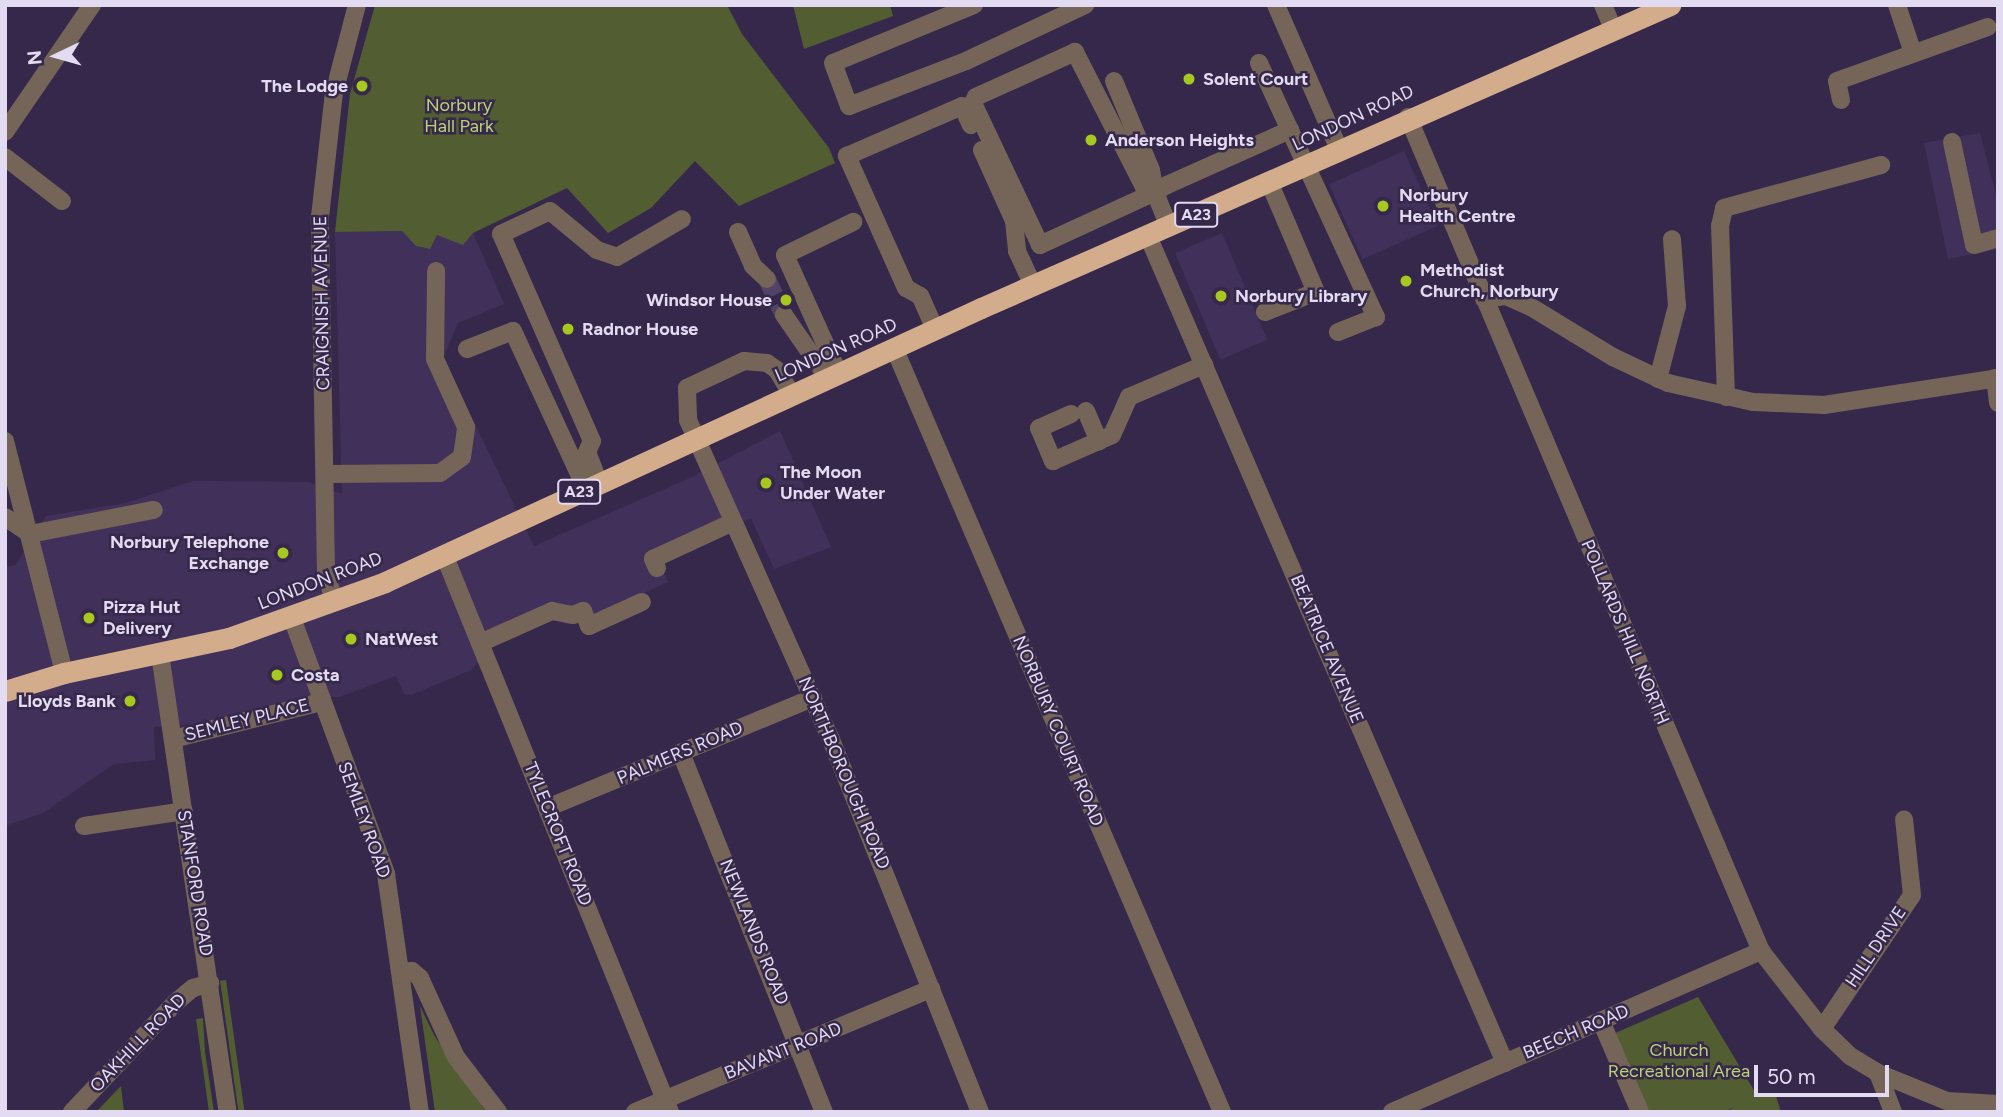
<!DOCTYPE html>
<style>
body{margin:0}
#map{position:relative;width:2003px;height:1117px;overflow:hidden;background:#36284b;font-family:Figtree,sans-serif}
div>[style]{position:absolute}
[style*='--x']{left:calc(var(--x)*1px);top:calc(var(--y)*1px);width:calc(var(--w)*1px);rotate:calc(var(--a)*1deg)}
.built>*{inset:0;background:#41315a;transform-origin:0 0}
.green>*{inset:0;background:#525e32;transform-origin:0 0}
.minor-tunnel>*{height:18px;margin-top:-9px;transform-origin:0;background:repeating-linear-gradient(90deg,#504364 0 18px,transparent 0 27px)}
.minor>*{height:18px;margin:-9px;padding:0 9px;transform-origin:9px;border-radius:9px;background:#756558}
.highway>*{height:21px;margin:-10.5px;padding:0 10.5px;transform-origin:10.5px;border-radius:10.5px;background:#d3ac8c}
.dots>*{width:19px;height:19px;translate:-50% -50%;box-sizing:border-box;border:4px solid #36284b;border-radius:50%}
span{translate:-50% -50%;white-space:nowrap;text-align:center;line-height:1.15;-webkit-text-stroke:5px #36284b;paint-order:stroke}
.shield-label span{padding:2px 5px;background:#36284b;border:2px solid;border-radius:5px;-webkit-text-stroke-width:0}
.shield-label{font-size:16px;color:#e2dbf1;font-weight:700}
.poi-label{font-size:18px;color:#e2dbf1;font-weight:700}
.left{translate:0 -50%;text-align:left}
.right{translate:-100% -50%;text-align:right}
.park-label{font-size:18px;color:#bbd375}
.street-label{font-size:18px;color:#e2dbf1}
.frame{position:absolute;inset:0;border:7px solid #e2dbf1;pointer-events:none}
.north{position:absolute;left:21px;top:21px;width:70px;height:70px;-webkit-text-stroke:5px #36284b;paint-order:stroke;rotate:265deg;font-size:19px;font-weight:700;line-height:28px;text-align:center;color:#e2dbf1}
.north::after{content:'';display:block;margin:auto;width:24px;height:32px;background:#e2dbf1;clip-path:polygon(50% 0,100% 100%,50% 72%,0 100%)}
.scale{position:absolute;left:1754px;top:1065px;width:135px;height:32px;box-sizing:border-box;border:4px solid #e2dbf1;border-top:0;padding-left:9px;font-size:21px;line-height:24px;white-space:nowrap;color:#e2dbf1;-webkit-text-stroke:5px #36284b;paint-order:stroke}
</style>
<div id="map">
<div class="built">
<i style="clip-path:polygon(1980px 133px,1998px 203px,1998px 249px,1948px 259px,1924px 143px)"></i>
<i style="left:1404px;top:151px;width:82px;height:82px;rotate:66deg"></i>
<i style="clip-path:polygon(402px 231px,416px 246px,430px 249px,437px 235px,473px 233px,504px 304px,458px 323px,443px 358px,534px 546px,690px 478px,780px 431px,831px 547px,774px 569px,751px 518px,658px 561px,668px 582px,595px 615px,566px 624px,553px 617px,500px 638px,471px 670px,411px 695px,404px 694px,396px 676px,339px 697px,303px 697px,197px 724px,154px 727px,155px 760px,114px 764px,43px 813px,5px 826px,5px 567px,16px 565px,46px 516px,126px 503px,193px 481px,309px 482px,342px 494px,335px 232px)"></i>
<i style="left:1222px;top:233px;width:116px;height:51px;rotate:67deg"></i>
</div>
<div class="green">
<i style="clip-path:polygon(375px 5px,727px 5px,742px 34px,829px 148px,835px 163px,739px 206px,695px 161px,651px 208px,608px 233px,567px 188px,473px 233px,463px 245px,437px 235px,430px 249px,416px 246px,402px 231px,335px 232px,350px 94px)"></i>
<i style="clip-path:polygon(793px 5px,890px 5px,893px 16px,804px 49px)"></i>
<i style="left:226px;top:980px;width:133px;height:6px;rotate:82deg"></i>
<i style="clip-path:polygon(1698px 997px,1758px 1097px,1775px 1093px,1781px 1112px,1727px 1112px,1734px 1107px,1724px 1112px,1647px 1112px,1613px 1034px)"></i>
<i style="clip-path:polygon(420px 1006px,434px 1035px,486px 1112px,435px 1112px)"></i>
<i style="clip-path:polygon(203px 1018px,205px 1052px,214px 1112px,209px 1112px,196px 1019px)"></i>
<i style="clip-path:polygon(121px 1086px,124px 1112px,96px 1112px)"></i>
</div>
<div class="minor-tunnel">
<i style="--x:767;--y:279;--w:40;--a:65"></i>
</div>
<div class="minor">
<i style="--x:974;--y:5;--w:152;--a:157.6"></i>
<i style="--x:833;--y:63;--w:46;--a:69.6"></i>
<i style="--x:849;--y:106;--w:125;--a:-21"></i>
<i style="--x:966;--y:61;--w:132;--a:-25.2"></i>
<i style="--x:1276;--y:5;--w:157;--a:66.4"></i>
<i style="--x:1603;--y:5;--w:26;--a:67"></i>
<i style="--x:1897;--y:5;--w:51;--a:71.6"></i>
<i style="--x:1259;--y:63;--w:280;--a:65.3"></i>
<i style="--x:1376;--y:317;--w:41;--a:158.5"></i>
<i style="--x:1114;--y:81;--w:96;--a:67.4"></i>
<i style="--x:1151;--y:170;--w:22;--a:80"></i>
<i style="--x:1841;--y:100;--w:19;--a:-102"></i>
<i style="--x:1837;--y:81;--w:160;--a:-19.7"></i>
<i style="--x:1408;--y:117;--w:906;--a:67.06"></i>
<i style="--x:1761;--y:951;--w:99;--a:52"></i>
<i style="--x:1822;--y:1029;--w:39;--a:44"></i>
<i style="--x:1850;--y:1056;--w:33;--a:31"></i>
<i style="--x:1878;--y:1073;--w:42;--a:69"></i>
<i style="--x:5;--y:132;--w:154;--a:-55.6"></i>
<i style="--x:1952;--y:142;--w:105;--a:77.9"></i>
<i style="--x:1974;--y:245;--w:25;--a:-16"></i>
<i style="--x:982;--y:150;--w:78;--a:65.7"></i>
<i style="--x:1014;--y:221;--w:30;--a:84"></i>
<i style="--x:1017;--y:251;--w:38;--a:65"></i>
<i style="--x:5;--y:157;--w:72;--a:37.7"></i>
<i style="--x:1169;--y:227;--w:38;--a:-112"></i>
<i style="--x:1155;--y:192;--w:12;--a:-156"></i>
<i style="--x:1144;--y:187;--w:152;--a:-117.1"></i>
<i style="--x:1075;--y:52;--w:109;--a:155.6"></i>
<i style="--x:976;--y:97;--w:7;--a:117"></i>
<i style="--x:973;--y:103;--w:157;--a:64.7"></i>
<i style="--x:1040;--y:245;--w:127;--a:-24.7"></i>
<i style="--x:1155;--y:192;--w:14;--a:-30"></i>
<i style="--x:1167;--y:185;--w:135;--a:-24.1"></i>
<i style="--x:738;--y:232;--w:37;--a:66"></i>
<i style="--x:753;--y:266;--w:19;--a:43"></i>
<i style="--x:1148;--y:236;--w:901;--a:66.65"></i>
<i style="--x:1484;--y:299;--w:22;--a:-8"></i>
<i style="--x:1506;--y:296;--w:27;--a:24"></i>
<i style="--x:1531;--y:307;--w:96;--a:31.4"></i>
<i style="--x:1613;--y:357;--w:61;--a:25.3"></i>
<i style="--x:1668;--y:383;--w:87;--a:12.6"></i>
<i style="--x:1753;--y:402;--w:71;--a:2.4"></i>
<i style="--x:1824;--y:405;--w:176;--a:-8.8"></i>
<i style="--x:1265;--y:312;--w:55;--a:-21.4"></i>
<i style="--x:1316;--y:292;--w:120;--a:-113.1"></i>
<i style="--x:784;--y:315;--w:75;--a:55.3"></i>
<i style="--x:935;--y:329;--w:36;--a:-114"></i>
<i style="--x:920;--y:296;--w:16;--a:-150"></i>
<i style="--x:906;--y:288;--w:145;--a:-114.1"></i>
<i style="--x:847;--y:156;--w:125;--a:-23.5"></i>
<i style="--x:962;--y:106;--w:21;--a:65"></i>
<i style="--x:467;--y:349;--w:49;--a:-21.4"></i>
<i style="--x:513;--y:331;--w:174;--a:65.2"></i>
<i style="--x:895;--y:350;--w:829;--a:66.77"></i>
<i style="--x:838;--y:372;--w:128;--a:-114.4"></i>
<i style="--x:785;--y:255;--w:76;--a:-25.9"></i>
<i style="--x:1995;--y:378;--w:25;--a:83"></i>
<i style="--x:1658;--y:379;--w:75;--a:-75.4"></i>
<i style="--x:1677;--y:306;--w:67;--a:-94.3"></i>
<i style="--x:792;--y:395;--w:29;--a:-121"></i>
<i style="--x:777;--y:370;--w:12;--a:-145"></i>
<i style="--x:767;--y:363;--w:23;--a:-175"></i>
<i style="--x:744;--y:361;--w:63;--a:154.7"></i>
<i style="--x:687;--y:388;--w:32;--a:88"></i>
<i style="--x:688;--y:420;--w:347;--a:65.9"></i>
<i style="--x:830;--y:737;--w:404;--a:68.2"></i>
<i style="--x:1726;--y:397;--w:171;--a:-92"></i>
<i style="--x:1720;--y:226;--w:18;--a:-77"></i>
<i style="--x:1724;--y:208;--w:163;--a:-15.3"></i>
<i style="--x:1086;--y:411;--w:33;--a:67"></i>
<i style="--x:1071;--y:414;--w:35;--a:156"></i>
<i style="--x:1039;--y:428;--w:36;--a:67"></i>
<i style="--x:1053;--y:461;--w:64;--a:-23.8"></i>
<i style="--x:1112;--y:435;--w:42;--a:-65.9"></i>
<i style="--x:1129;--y:397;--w:82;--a:-23.1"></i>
<i style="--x:5;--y:441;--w:239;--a:75.7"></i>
<i style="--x:325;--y:474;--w:115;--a:-0.5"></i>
<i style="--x:440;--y:473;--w:27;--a:-36"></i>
<i style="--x:462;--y:457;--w:30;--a:-82"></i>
<i style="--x:466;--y:427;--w:75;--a:-114.5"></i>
<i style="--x:435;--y:359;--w:88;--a:-89.3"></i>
<i style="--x:599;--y:483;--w:33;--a:-111"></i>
<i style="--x:587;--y:452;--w:12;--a:-66"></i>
<i style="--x:592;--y:441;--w:226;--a:-113.7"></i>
<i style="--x:501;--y:234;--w:54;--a:-25.1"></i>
<i style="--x:550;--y:211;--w:61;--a:39.7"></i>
<i style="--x:597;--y:250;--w:21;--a:19"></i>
<i style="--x:617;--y:257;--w:75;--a:-30.3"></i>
<i style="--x:5;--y:517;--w:30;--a:34"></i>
<i style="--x:30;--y:534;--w:126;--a:-11"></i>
<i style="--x:445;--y:557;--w:599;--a:67.93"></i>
<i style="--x:657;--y:568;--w:10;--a:-114"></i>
<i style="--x:653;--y:559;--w:88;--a:-24.8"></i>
<i style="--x:334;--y:602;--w:31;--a:-105"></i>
<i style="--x:326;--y:572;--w:355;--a:-91"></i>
<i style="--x:320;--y:217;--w:125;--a:-83.6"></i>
<i style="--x:334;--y:93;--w:91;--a:-75.4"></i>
<i style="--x:292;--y:618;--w:273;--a:69.8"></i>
<i style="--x:386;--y:874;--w:240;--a:81.9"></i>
<i style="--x:480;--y:643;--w:79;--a:-24"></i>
<i style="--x:552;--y:611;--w:21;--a:11"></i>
<i style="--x:573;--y:615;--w:11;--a:-22"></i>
<i style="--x:583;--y:611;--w:16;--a:68"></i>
<i style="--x:589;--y:626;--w:58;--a:-24.4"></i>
<i style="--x:160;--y:654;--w:463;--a:81.6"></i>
<i style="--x:173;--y:739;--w:153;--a:-14"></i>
<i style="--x:681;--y:753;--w:386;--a:68.3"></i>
<i style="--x:547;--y:808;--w:288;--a:-22.5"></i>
<i style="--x:84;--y:826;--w:101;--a:-8.5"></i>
<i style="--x:401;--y:972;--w:11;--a:-5"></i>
<i style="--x:412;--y:971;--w:11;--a:41"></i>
<i style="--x:420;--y:978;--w:87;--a:65.5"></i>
<i style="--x:456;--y:1057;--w:69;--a:52.6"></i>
<i style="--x:1601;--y:1021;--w:99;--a:66.8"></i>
<i style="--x:1822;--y:1029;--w:161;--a:-56.1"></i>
<i style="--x:1912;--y:895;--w:76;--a:-96"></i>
<i style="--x:1878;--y:1073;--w:74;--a:22.1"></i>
<i style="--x:1947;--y:1101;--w:51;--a:3.4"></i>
<i style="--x:72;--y:1112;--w:150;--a:-46.6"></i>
<i style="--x:175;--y:1003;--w:23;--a:-40"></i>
<i style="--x:193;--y:988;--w:18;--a:-16"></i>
<i style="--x:635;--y:1112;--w:321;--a:-22.6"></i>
<i style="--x:1392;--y:1112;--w:403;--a:-23.6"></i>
</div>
<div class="highway">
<i style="--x:5;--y:691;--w:62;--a:-17"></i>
<i style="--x:64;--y:673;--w:169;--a:-12"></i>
<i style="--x:229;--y:638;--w:166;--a:-19.7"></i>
<i style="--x:385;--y:582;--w:656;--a:-24.69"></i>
<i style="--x:981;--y:308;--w:753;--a:-23.74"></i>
</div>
<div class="dots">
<i style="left:1189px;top:79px;background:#a7c81e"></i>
<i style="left:362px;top:86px;background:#a7c81e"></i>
<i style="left:1091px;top:140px;background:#a7c81e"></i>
<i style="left:1383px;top:206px;background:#a7c81e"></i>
<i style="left:1406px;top:281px;background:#a7c81e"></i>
<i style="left:1221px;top:296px;background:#a7c81e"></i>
<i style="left:786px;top:300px;background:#a7c81e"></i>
<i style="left:568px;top:329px;background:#a7c81e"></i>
<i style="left:766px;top:483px;background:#a7c81e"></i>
<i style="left:283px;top:553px;background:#a7c81e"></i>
<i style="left:89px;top:618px;background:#a7c81e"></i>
<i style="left:351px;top:639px;background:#a7c81e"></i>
<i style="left:277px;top:675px;background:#a7c81e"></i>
<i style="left:130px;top:701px;background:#a7c81e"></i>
</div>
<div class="shield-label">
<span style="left:1196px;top:215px">A23</span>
<span style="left:579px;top:492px">A23</span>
</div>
<div class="poi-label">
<span class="left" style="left:1203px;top:79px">Solent Court</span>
<span class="right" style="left:348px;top:86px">The Lodge</span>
<span class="left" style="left:1105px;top:140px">Anderson Heights</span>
<span class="left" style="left:1399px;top:206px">Norbury<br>Health Centre</span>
<span class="left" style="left:1420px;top:281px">Methodist<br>Church, Norbury</span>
<span class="left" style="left:1235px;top:296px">Norbury Library</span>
<span class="right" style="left:772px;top:300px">Windsor House</span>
<span class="left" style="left:582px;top:329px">Radnor House</span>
<span class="left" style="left:780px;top:483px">The Moon<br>Under Water</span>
<span class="right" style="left:269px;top:553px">Norbury Telephone<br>Exchange</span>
<span class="left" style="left:103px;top:618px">Pizza Hut<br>Delivery</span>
<span class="left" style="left:365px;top:639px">NatWest</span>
<span class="left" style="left:291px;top:675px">Costa</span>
<span class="right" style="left:116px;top:701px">Lloyds Bank</span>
</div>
<div class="park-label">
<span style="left:459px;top:116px">Norbury<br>Hall Park</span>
<span style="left:1679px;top:1061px">Church<br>Recreational Area</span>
</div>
<div class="street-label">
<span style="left:1353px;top:118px;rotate:-25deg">LONDON ROAD</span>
<span style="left:322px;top:303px;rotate:-91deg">CRAIGNISH AVENUE</span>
<span style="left:836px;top:350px;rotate:-24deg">LONDON ROAD</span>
<span style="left:320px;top:581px;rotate:-21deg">LONDON ROAD</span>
<span style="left:1625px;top:632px;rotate:67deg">POLLARDS HILL NORTH</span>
<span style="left:1327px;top:649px;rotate:67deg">BEATRICE AVENUE</span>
<span style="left:247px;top:720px;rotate:-14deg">SEMLEY PLACE</span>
<span style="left:1058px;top:731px;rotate:67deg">NORBURY COURT ROAD</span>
<span style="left:680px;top:753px;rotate:-23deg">PALMERS ROAD</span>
<span style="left:844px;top:773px;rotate:67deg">NORTHBOROUGH ROAD</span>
<span style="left:364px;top:820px;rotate:70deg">SEMLEY ROAD</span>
<span style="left:558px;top:834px;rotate:68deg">TYLECROFT ROAD</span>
<span style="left:195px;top:883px;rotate:81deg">STANFORD ROAD</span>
<span style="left:754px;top:932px;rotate:68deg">NEWLANDS ROAD</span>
<span style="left:1876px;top:947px;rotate:-56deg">HILL DRIVE</span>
<span style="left:1576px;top:1032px;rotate:-23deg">BEECH ROAD</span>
<span style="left:138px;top:1043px;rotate:-46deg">OAKHILL ROAD</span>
<span style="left:783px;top:1051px;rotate:-22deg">BAVANT ROAD</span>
</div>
<div class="frame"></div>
<div class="north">N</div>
<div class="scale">50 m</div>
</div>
